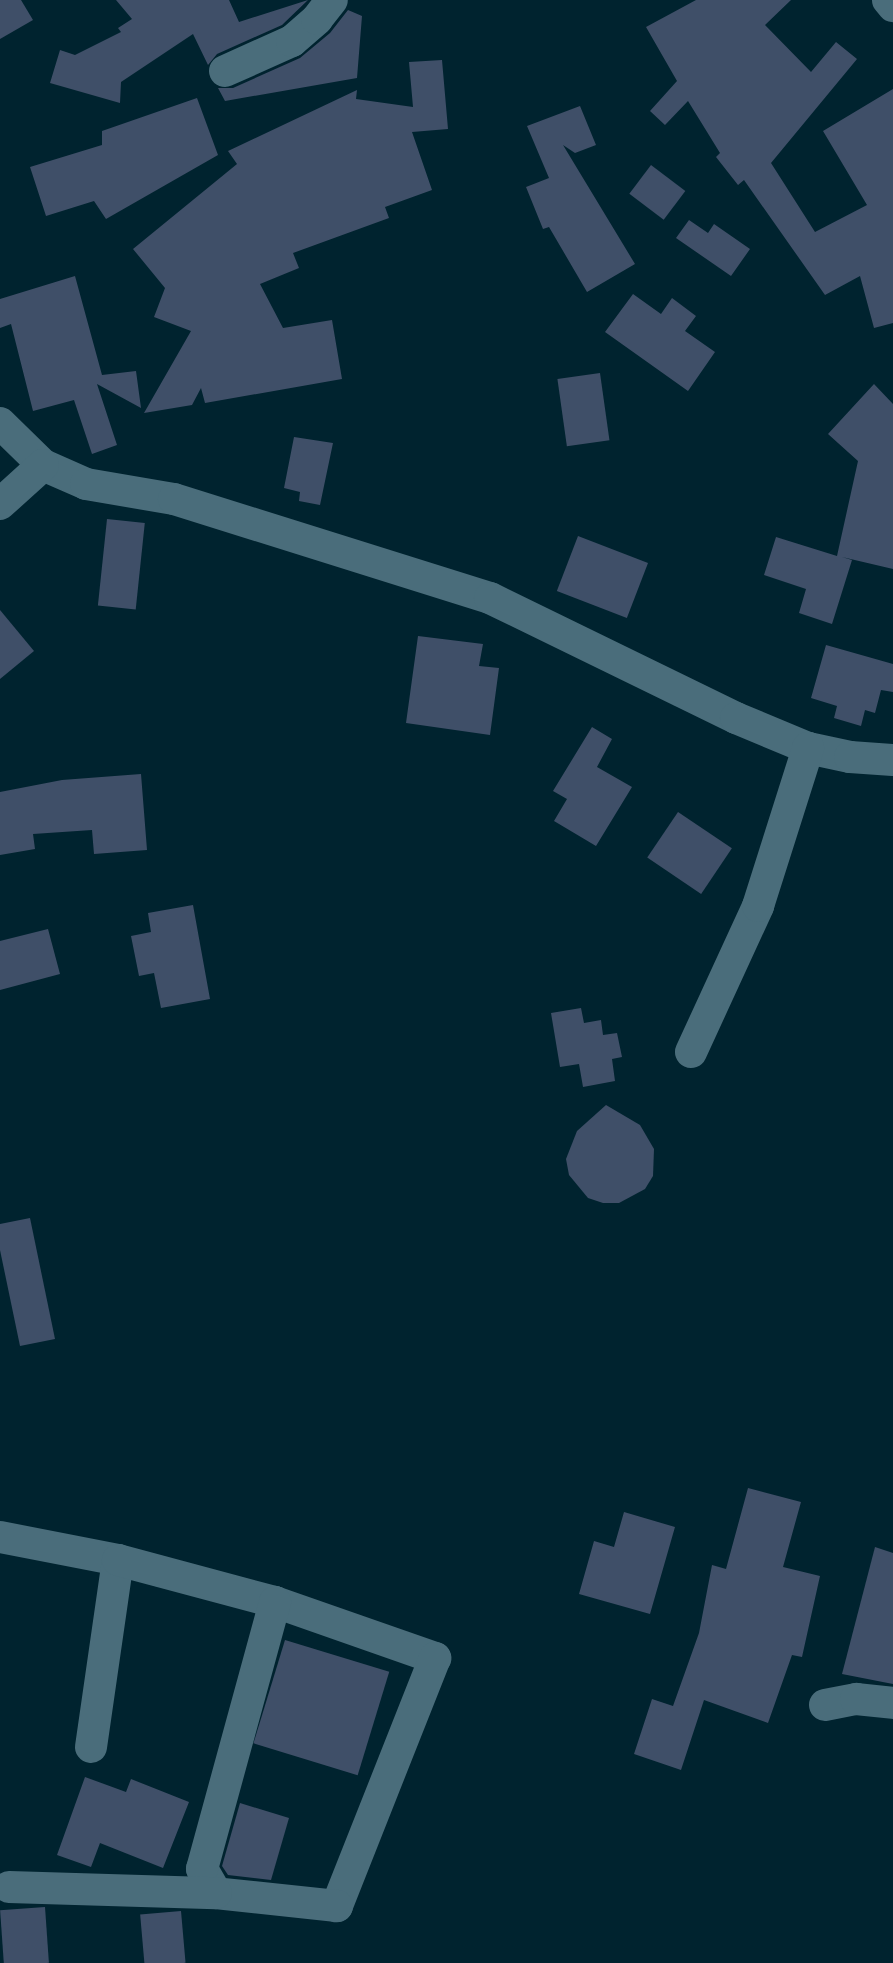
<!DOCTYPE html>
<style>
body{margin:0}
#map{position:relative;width:893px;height:1963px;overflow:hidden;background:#00232f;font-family:Mulish,sans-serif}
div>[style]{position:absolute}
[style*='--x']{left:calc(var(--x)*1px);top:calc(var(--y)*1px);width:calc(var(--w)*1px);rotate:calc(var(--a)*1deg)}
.building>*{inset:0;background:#3f4f68;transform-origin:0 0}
.minor>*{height:32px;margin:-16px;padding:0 16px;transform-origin:16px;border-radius:16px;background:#4a6d7b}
span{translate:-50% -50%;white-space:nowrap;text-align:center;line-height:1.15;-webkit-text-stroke:6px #00232f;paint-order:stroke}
</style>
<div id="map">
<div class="building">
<i style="clip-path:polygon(0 0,21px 0,33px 20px,0 39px)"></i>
<i style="clip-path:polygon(116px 0,229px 0,239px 22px,308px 0,282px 25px,217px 54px,208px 65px,193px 34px,121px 82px,120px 103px,50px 83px,60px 50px,75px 55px,121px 32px,118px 28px,132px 19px)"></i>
<i style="clip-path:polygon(696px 0,791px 0,765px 25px,811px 72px,836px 42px,857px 59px,771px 163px,815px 232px,867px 205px,823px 131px,893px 89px,893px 323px,874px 328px,860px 276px,825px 295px,744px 180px,738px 185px,716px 157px,720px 153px,688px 101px,665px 125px,650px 111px,677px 81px,646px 27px)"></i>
<i style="clip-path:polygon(348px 10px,362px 16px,357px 78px,225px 101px,218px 88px,233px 88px,300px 58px,330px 33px)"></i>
<i style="clip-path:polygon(442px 60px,448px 129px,412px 132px,432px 190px,385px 207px,389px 218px,293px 253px,299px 268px,260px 284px,283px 328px,332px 320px,342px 379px,205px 403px,201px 388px,192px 405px,144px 413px,191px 331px,154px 317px,165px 288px,133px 249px,237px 164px,228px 151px,357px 90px,356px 99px,413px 107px,409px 62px)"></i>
<i style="clip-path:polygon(197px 98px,218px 155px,106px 219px,94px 201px,46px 216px,30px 167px,102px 145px,102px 131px)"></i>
<i style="clip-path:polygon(580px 106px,596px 145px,575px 153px,563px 145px,635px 264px,587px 292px,549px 227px,543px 229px,526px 187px,549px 178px,527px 126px)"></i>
<i style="left:651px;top:165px;width:43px;height:36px;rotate:37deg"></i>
<i style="clip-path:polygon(689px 220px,708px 233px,714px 224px,750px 249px,731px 276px,676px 238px)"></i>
<i style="clip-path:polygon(75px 276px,102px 375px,136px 371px,141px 408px,97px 384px,117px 445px,92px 454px,74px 400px,33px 411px,11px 324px,0 328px,0 299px)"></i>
<i style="clip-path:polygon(633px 294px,661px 314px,672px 298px,696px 316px,685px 331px,715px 352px,688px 391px,605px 332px)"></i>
<i style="left:600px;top:373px;width:68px;height:43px;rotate:82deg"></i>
<i style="clip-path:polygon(874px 384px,893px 404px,893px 569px,842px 557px,852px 560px,832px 624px,799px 613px,806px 589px,764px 575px,776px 537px,837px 556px,858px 461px,828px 434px)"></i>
<i style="clip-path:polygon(294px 437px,333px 443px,320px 505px,299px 501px,300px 492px,284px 488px)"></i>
<i style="left:107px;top:519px;width:38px;height:87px;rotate:6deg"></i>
<i style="left:578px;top:536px;width:75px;height:59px;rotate:21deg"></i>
<i style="clip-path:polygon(0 610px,34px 651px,0 679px)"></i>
<i style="clip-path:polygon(418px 636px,483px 644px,479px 666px,499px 668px,490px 735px,406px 723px)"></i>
<i style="clip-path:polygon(826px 645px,893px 664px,893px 692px,881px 690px,875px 713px,865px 710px,861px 726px,834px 718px,837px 706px,811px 698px)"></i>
<i style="clip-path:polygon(592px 727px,612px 739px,597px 767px,632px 787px,596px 846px,554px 821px,567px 799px,553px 791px)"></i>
<i style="clip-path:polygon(141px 774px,147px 850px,94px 854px,92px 830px,33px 834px,35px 849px,0 855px,0 792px,62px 780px)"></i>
<i style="left:678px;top:812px;width:65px;height:55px;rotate:34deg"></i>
<i style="clip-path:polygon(193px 905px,210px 999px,161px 1008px,154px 973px,139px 976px,131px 936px,151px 932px,148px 913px)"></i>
<i style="clip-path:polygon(48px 929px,60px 974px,0 990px,0 941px)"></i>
<i style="clip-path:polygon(581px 1008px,584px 1023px,601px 1020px,603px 1035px,617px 1033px,622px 1057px,612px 1059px,615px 1081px,583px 1087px,579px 1064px,560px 1067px,551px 1013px)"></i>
<i style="clip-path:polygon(606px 1105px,640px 1125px,654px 1149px,653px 1176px,645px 1189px,619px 1203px,603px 1203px,588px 1198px,569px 1175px,566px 1159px,577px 1131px)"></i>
<i style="clip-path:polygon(30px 1218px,55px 1339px,20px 1346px,0 1250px,0 1224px)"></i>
<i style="clip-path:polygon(748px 1488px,801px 1502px,783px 1567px,820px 1576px,802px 1657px,792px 1655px,768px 1723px,704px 1700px,681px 1770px,634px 1754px,652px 1699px,673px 1706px,699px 1633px,712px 1565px,726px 1569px)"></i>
<i style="clip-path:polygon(624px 1512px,675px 1527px,650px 1614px,579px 1594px,594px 1541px,614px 1547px)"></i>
<i style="clip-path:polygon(875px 1547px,893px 1553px,893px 1684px,842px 1674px)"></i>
<i style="left:285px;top:1640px;width:109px;height:108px;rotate:17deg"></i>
<i style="clip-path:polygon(85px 1777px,126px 1792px,131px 1779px,189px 1802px,163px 1868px,100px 1843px,91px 1867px,57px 1855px)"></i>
<i style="clip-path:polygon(240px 1803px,289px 1818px,271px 1880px,228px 1875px,222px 1866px)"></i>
<i style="left:45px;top:1907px;width:56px;height:45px;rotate:86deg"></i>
<i style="left:181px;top:1911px;width:52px;height:41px;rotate:85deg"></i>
</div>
<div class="minor">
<i style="--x:888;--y:0;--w:8;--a:50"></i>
<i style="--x:225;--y:71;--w:73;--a:-24.1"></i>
<i style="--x:292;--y:41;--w:33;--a:-41"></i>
<i style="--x:317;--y:19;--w:24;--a:-52"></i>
<i style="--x:0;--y:423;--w:60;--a:44.3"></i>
<i style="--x:43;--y:465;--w:47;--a:23.8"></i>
<i style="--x:86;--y:484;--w:89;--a:9.7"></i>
<i style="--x:174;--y:499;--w:331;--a:17.4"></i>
<i style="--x:490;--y:598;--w:274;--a:26"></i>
<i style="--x:736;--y:718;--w:78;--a:22.6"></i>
<i style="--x:808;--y:748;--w:43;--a:12.1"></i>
<i style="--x:850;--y:757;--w:43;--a:4"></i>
<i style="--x:0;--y:504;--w:58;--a:-42.2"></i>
<i style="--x:691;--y:1052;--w:161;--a:-65.3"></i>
<i style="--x:758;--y:906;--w:166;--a:-72.4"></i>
<i style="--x:0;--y:1537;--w:120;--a:11"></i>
<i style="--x:825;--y:1705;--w:32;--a:-11"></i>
<i style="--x:856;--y:1699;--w:37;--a:6"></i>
<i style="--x:91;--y:1747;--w:189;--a:-81.8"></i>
<i style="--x:118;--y:1560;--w:163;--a:15"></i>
<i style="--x:275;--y:1602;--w:170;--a:19.3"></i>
<i style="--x:435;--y:1658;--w:267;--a:111.6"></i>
<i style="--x:337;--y:1906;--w:122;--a:-173.9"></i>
<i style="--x:216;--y:1893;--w:28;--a:-120"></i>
<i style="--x:202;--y:1869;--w:277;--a:-74.7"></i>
<i style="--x:9;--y:1887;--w:207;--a:1.7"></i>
</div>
</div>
